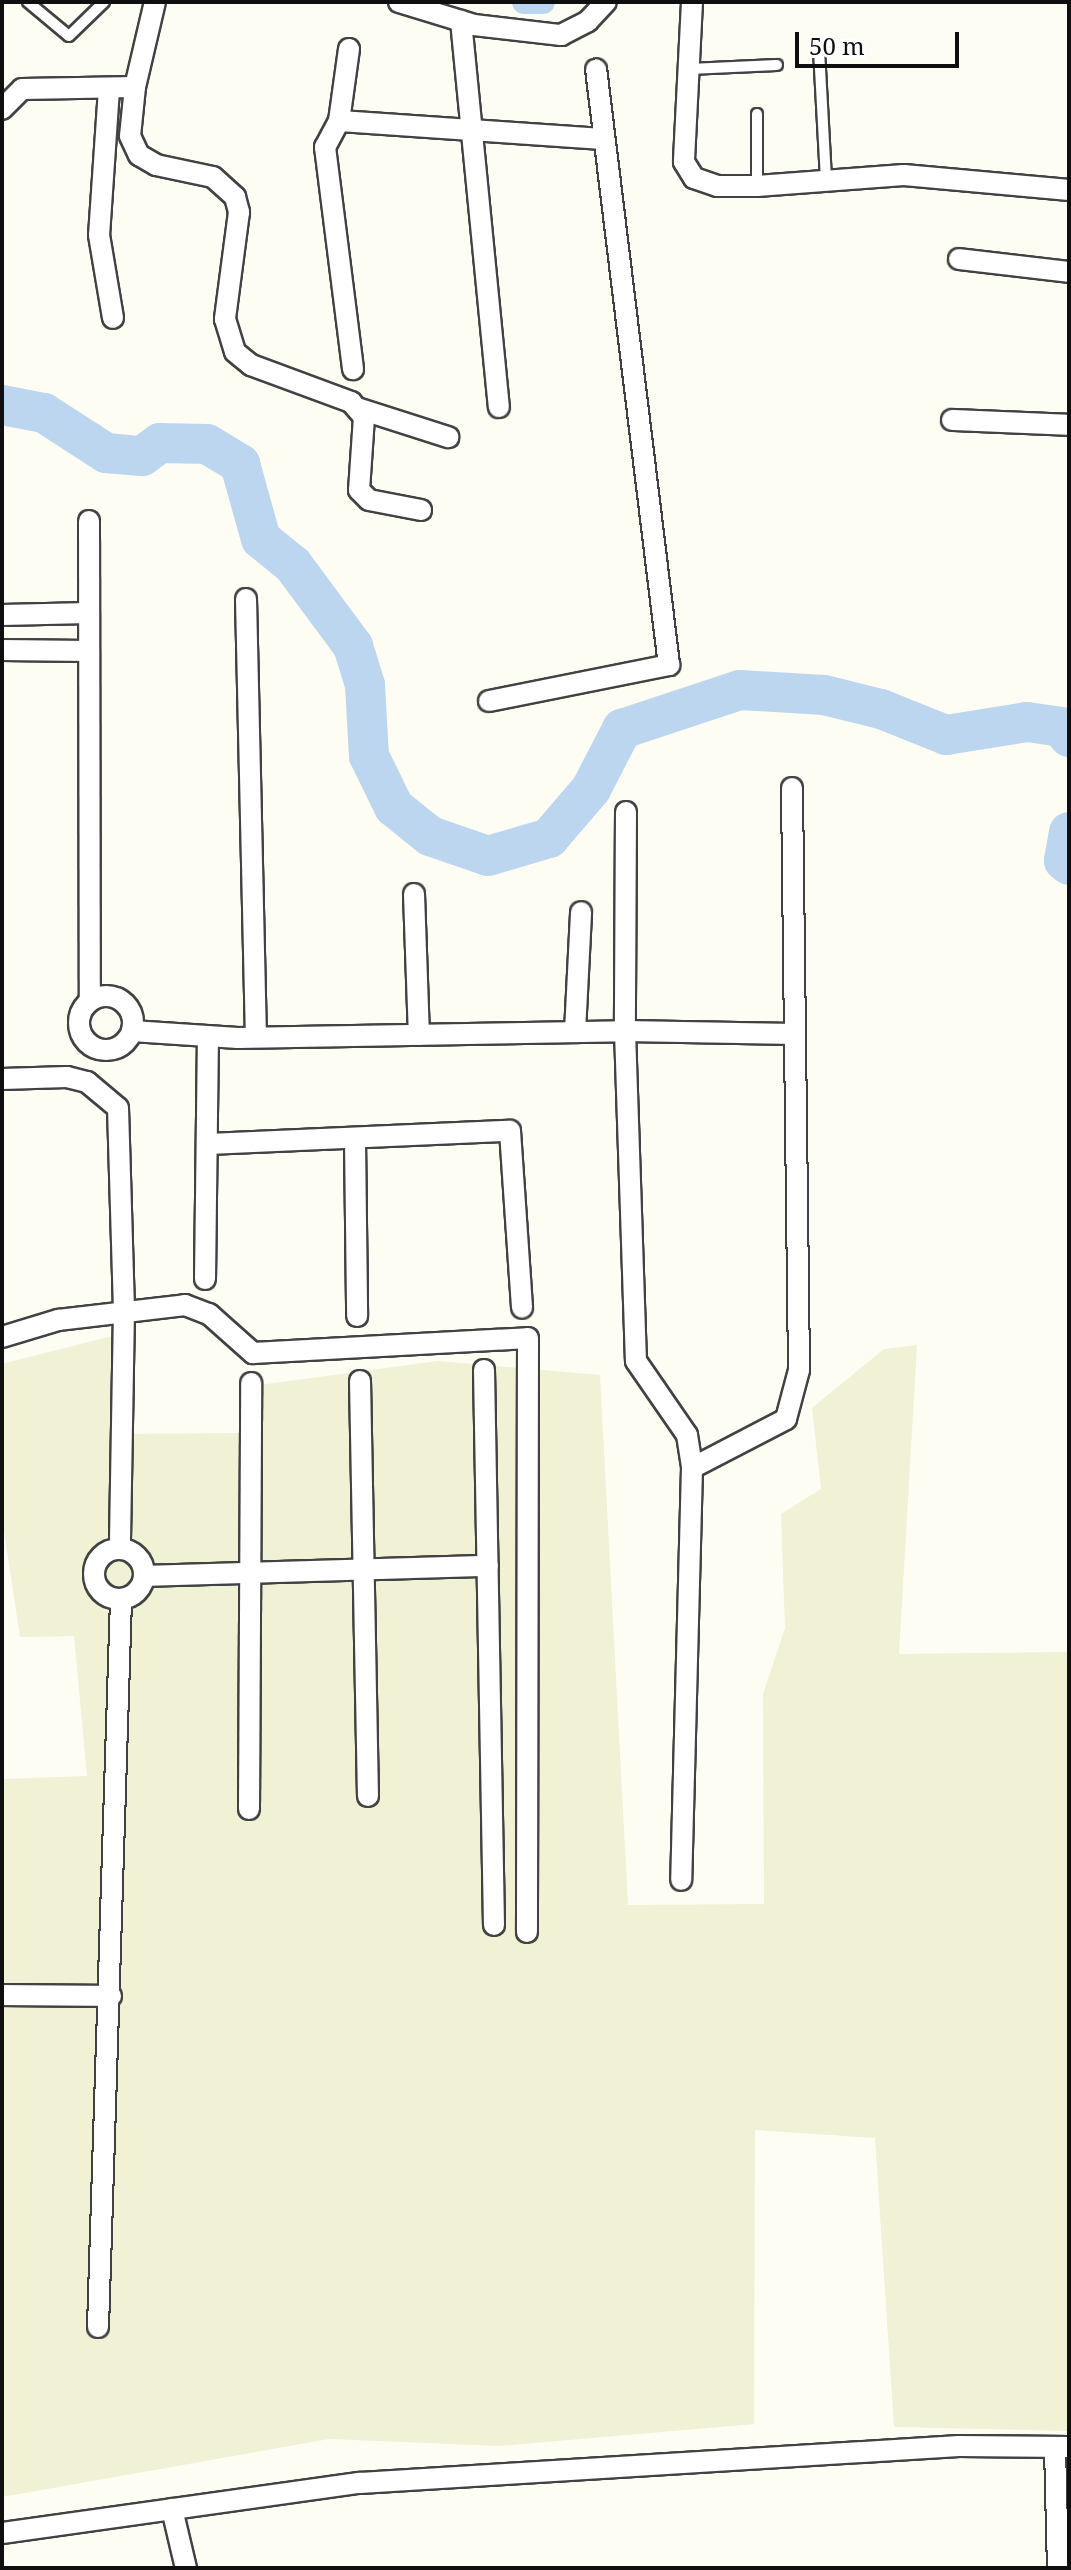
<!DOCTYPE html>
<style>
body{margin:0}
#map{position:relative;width:1071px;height:2570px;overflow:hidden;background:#fdfdf3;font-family:"Noto Serif",serif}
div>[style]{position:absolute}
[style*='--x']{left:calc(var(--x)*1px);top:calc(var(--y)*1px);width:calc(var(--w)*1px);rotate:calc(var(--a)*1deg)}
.farmland>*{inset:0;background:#f0f1d5}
.canal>*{height:24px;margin:-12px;padding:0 12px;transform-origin:12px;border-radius:12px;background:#bdd6ef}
.river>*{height:40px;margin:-20px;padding:0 20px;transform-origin:20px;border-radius:20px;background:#bdd6ef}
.roads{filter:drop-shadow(2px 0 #424242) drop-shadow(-2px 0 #424242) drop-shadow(0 2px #424242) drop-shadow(0 -2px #424242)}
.lane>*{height:10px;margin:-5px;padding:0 5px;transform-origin:5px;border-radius:5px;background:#fff}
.street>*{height:20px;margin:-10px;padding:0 10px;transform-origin:10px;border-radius:10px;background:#fff}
.street>.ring{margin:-10px;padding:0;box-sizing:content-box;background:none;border:20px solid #fff;border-radius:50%}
span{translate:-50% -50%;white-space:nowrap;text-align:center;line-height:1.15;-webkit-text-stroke:8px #fff;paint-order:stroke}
.frame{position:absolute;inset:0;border:4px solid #0f0f0f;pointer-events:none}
.scale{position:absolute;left:795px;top:32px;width:164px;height:36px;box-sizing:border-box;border:4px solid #0f0f0f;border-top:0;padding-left:10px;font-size:24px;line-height:28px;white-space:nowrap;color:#0f0f0f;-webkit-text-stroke:6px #fff;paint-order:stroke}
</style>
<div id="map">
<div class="farmland">
<i style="clip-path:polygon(112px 1336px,125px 1434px,246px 1433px,244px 1387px,438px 1361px,600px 1375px,628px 1905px,764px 1904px,763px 1694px,785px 1628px,781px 1514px,821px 1489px,812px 1408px,884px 1349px,917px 1345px,899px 1654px,1069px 1652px,1069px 2431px,894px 2427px,875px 2138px,755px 2130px,754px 2424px,498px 2446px,329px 2439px,2px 2497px,2px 1779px,87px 1776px,74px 1636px,20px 1637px,2px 1518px,2px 1364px)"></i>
</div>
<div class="canal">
<i style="--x:524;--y:2;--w:19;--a:0"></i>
</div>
<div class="river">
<i style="--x:2;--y:405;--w:43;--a:10.8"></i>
<i style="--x:44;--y:413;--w:74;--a:32.8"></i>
<i style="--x:106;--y:453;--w:36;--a:5"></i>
<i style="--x:142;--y:456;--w:22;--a:-36"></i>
<i style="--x:160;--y:443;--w:47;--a:1.2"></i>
<i style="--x:207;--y:444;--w:39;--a:31"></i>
<i style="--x:240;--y:464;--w:78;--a:74.4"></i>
<i style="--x:261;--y:539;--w:41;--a:39.1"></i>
<i style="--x:293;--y:565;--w:101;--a:53.5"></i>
<i style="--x:353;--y:646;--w:41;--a:72.9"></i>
<i style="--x:365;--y:685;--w:71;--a:86.8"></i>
<i style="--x:369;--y:756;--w:57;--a:63.9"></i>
<i style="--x:394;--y:807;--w:46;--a:38.9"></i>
<i style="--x:430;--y:836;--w:61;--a:19"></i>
<i style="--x:488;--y:856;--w:64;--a:-16.4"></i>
<i style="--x:549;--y:838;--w:65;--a:-49.4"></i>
<i style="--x:591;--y:789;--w:68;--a:-62.7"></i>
<i style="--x:622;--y:729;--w:124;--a:-18.3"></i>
<i style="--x:740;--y:690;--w:84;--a:3.4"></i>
<i style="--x:824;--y:695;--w:59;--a:13.8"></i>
<i style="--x:881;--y:709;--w:70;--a:21.8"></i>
<i style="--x:946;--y:735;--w:82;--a:-9.1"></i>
<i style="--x:1027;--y:722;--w:34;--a:8"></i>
<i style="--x:1061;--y:727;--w:13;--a:51"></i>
<i style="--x:1069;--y:832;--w:29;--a:100"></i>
<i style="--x:1064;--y:861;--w:6;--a:39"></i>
</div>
<div class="roads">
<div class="lane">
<i style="--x:28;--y:2;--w:53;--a:39.7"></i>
<i style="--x:69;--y:36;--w:49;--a:-44.2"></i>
<i style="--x:819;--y:50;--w:129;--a:86.9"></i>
<i style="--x:689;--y:69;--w:88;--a:-2.6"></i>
<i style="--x:757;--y:114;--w:72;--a:90"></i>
</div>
<div class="street">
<i style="--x:399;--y:2;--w:78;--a:17"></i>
<i style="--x:474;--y:25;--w:88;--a:6.6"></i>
<i style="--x:561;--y:35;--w:30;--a:-27"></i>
<i style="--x:588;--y:21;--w:26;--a:-47"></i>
<i style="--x:692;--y:2;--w:160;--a:92.9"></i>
<i style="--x:684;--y:162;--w:19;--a:58"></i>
<i style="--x:694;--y:178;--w:24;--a:19"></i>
<i style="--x:717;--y:186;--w:40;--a:0"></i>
<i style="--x:757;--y:186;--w:147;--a:-4.3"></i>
<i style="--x:904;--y:175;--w:166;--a:5.2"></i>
<i style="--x:461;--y:21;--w:388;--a:84.4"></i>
<i style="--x:349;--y:49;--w:73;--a:97.9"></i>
<i style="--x:339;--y:121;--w:30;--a:118"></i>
<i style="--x:325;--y:147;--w:224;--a:82.8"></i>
<i style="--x:135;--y:87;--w:49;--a:95.8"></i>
<i style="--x:130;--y:136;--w:21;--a:65"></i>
<i style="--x:139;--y:155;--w:20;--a:30"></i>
<i style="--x:156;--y:165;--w:58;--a:11.9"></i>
<i style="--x:213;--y:177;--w:30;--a:42"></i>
<i style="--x:235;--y:197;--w:16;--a:75"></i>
<i style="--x:239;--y:212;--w:108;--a:97.5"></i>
<i style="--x:225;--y:319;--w:34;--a:73"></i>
<i style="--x:235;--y:352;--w:21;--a:39"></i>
<i style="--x:251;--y:365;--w:107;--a:20.3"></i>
<i style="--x:351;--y:402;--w:20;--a:49"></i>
<i style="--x:364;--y:417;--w:73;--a:93.9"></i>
<i style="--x:359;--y:490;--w:14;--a:45"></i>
<i style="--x:369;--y:500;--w:53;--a:10.9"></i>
<i style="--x:109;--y:89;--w:146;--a:93.9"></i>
<i style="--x:99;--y:235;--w:84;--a:80.4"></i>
<i style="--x:2;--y:109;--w:28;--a:-45"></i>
<i style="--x:22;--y:89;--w:113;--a:-1"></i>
<i style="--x:135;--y:87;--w:87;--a:-76.8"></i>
<i style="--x:339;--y:121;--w:265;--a:3.9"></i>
<i style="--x:959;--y:259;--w:111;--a:6.7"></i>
<i style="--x:357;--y:408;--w:96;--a:17.7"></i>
<i style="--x:952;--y:420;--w:117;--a:2.4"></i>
<i style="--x:89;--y:521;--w:480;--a:89.9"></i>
<i style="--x:246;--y:599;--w:438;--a:88.7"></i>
<i style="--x:2;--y:615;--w:87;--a:-1.3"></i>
<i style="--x:2;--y:650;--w:86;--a:0.7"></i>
<i style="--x:489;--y:701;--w:184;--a:-11.3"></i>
<i style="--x:669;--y:665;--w:600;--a:-96.98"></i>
<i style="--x:626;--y:812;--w:219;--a:90.3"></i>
<i style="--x:625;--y:1031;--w:330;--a:88.1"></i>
<i style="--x:636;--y:1361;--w:90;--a:55.4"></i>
<i style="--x:687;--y:1435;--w:33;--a:81"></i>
<i style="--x:692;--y:1468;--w:412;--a:91.5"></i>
<i style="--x:414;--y:894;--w:141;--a:88"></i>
<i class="ring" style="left:79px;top:996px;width:34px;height:34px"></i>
<i style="--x:132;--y:1031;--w:106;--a:3.8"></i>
<i style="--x:238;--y:1038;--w:387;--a:-1"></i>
<i style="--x:625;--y:1031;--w:170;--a:1"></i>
<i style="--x:575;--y:1032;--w:120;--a:-87.1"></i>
<i style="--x:2;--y:1079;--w:65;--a:-1.8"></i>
<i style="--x:67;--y:1077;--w:21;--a:14"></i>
<i style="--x:87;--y:1082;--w:40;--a:40"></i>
<i style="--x:118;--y:1108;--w:202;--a:88.3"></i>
<i style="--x:124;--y:1310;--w:239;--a:91"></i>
<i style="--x:355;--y:1140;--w:176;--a:89.3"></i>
<i style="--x:207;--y:1144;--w:303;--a:-2.5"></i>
<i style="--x:510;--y:1131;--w:177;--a:86.1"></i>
<i style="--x:205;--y:1279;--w:243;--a:-89.3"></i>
<i style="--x:2;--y:1337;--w:59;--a:-16.9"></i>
<i style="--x:58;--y:1320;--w:128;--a:-6.7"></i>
<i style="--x:185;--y:1305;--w:26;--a:21"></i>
<i style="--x:209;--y:1314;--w:59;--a:41.6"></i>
<i style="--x:253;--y:1353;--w:275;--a:-3.1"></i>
<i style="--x:528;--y:1338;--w:594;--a:90.1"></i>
<i style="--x:484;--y:1370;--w:555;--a:88.97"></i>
<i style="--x:360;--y:1381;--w:415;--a:88.9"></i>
<i style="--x:692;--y:1468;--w:106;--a:-27.5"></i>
<i style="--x:786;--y:1419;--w:51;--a:-75.1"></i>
<i style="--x:799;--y:1370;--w:582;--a:-90.69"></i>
<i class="ring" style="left:94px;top:1549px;width:30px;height:30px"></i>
<i style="--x:144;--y:1576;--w:344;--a:-1.7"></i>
<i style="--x:249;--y:1809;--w:426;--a:-89.7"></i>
<i style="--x:2;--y:1995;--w:109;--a:0.5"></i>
<i style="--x:98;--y:2327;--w:728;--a:-88.19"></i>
<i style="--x:1055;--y:2447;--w:121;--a:88.6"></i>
<i style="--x:172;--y:2509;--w:61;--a:76.7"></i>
<i style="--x:2;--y:2533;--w:361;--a:-8"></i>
<i style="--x:360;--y:2483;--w:600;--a:-3.53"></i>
<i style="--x:959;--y:2446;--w:110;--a:0.5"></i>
</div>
</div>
<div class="frame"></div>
<div class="scale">50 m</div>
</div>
